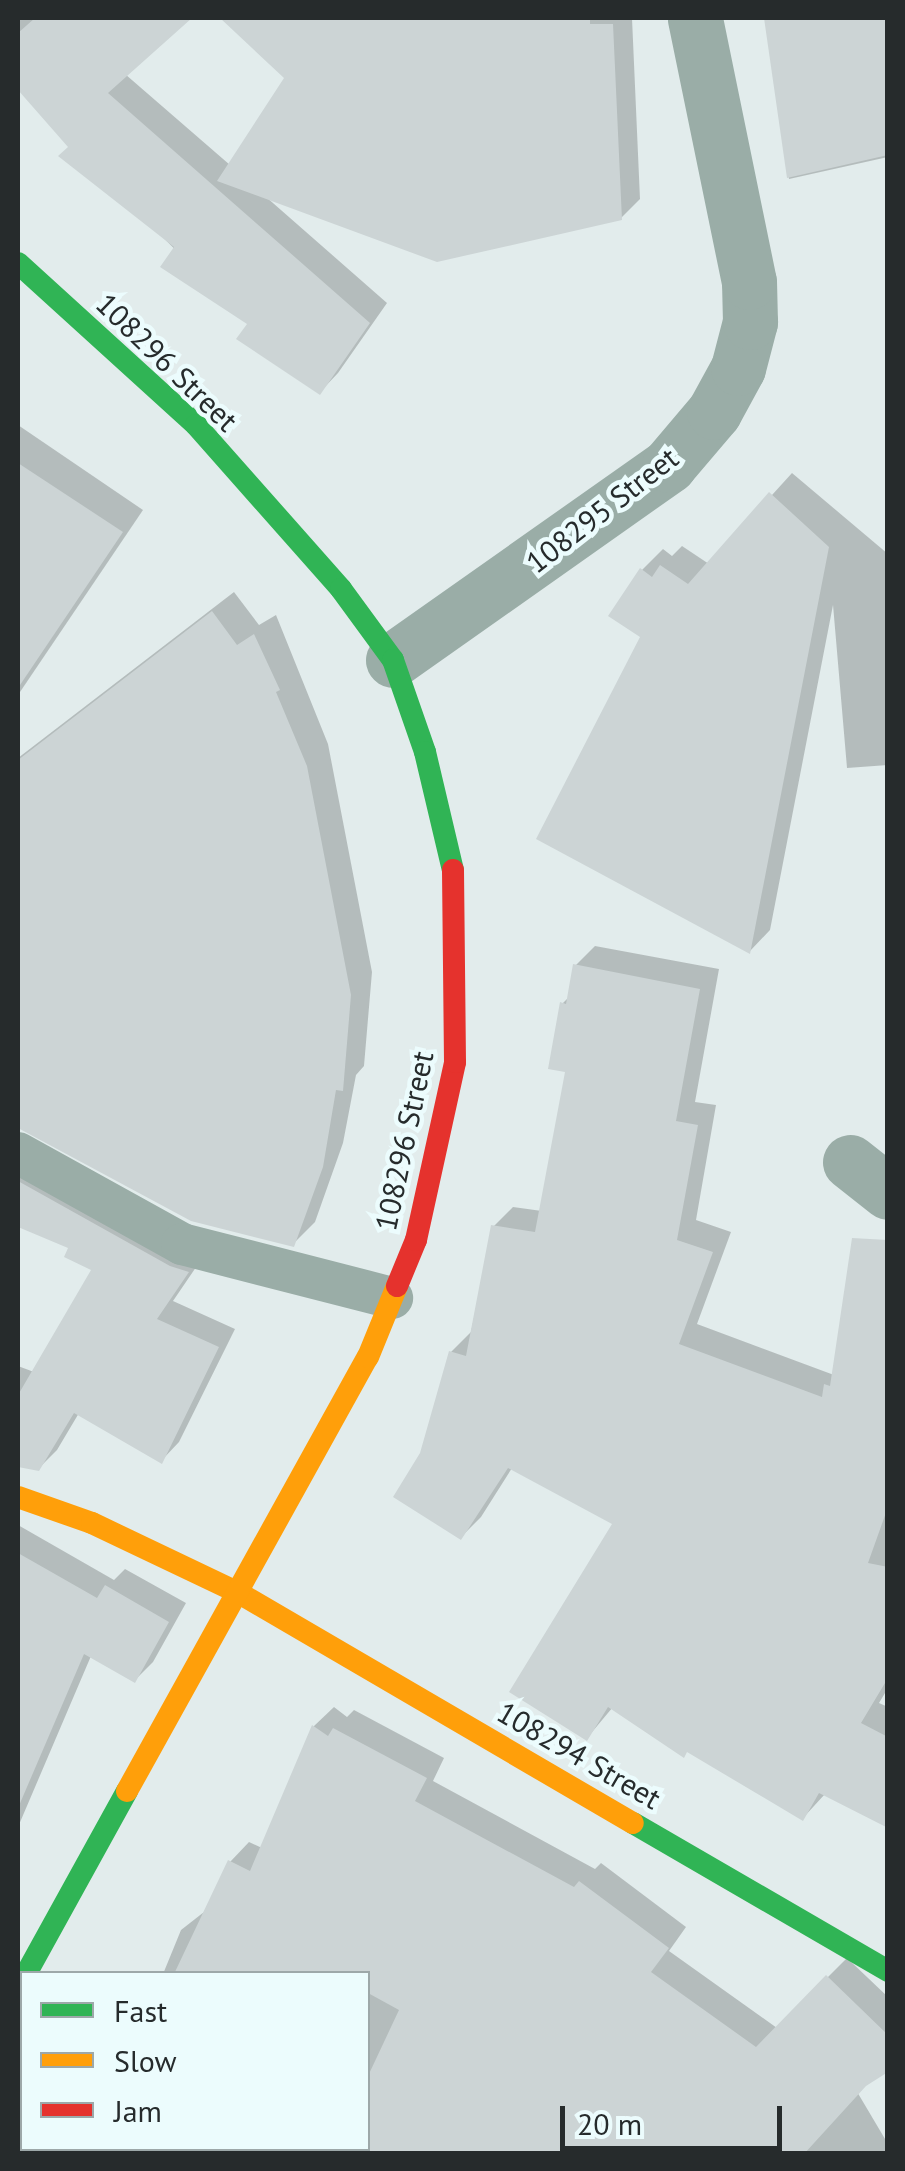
<!DOCTYPE html>
<style>
body{margin:0}
#map{position:relative;width:905px;height:2171px;overflow:hidden;background:#e2ecec;font-family:"PT Sans",sans-serif}
div>[style]{position:absolute}
[style*='--x']{left:calc(var(--x)*1px);top:calc(var(--y)*1px);width:calc(var(--w)*1px);rotate:calc(var(--a)*1deg)}
.shadow>*{inset:0;background:#0003;transform-origin:0 0}
.building>*{inset:0;background:#ccd4d5}
.lane>*{height:42px;margin:-21px;padding:0 21px;transform-origin:21px;border-radius:21px;background:#9aada7}
.street>*{height:55px;margin:-27.5px;padding:0 27.5px;transform-origin:27.5px;border-radius:27.5px;background:#9aada7}
.fast>*{height:22px;margin:-11px;padding:0 11px;transform-origin:11px;border-radius:11px;background:#30b455}
.slow>*{height:22px;margin:-11px;padding:0 11px;transform-origin:11px;border-radius:11px;background:#ff9f0a}
.jam>*{height:22px;margin:-11px;padding:0 11px;transform-origin:11px;border-radius:11px;background:#e5322d}
span{translate:-50% -50%;white-space:nowrap;text-align:center;line-height:1.15;-webkit-text-stroke:9px #ecfcfd;paint-order:stroke}
.street-label{font-size:30px;color:#262b2c}
.frame{position:absolute;inset:0;border:20px solid #262b2c;pointer-events:none}
.legend{position:absolute;left:20px;top:1971px;width:350px;height:180px;box-sizing:border-box;background:#ecfcfd;border:2px solid #9da8a9;margin:0;padding:12px 18px;list-style:none;font-size:30px;color:#262b2c}
.legend li{display:flex;align-items:center;gap:20px;height:50px}
.legend b{width:50px;border:2px solid #9da8a9}
.scale{position:absolute;left:560px;top:2106px;width:222px;height:45px;box-sizing:border-box;border:5px solid #262b2c;border-top:0;padding-left:12px;font-size:30px;line-height:35px;white-space:nowrap;color:#262b2c;-webkit-text-stroke:8px #ecfcfd;paint-order:stroke}
</style>
<div id="map">
<div class="shadow">
<i style="clip-path:polygon(18px 18px,188px 18px,125px 74px,230px 165px,287px 78px,223px 18px,397px 18px,430px 49px,433px 18px,632px 18px,640px 199px,621px 218px,265px 196px,387px 303px,338px 373px,320px 392px,71px 147px,18px 87px)"></i>
<i style="clip-path:polygon(766px 18px,888px 18px,888px 157px,789px 179px)"></i>
<i style="clip-path:polygon(18px 425px,143px 510px,18px 695px)"></i>
<i style="clip-path:polygon(792px 473px,888px 554px,888px 765px,847px 768px,833px 605px,770px 930px,750px 951px,643px 637px,642px 570px,663px 549px,672px 556px,682px 546px,709px 564px)"></i>
<i style="clip-path:polygon(234px 592px,259px 625px,276px 615px,328px 744px,372px 972px,364px 1066px,356px 1075px,343px 1143px,315px 1222px,293px 1244px,31px 1129px,18px 1129px,18px 758px)"></i>
<i style="clip-path:polygon(595px 946px,719px 969px,695px 1102px,716px 1105px,696px 1220px,731px 1232px,697px 1324px,834px 1375px,888px 1324px,888px 1688px,879px 1703px,888px 1707px,888px 1817px,825px 1794px,803px 1818px,613px 1707px,587px 1738px,616px 1523px,512px 1468px,481px 1517px,461px 1537px,423px 1454px,451px 1352px,471px 1332px,493px 1227px,513px 1207px,542px 1211px,568px 1070px,562px 1004px,570px 996px,575px 966px)"></i>
<i style="clip-path:polygon(18px 1168px,205px 1254px,173px 1301px,235px 1329px,179px 1442px,162px 1460px,79px 1413px,57px 1450px,38px 1469px,18px 1465px,18px 1366px,34px 1372px,95px 1269px,72px 1247px,18px 1224px)"></i>
<i style="clip-path:polygon(18px 1525px,114px 1580px,125px 1569px,186px 1603px,153px 1662px,135px 1680px,91px 1656px,18px 1827px)"></i>
<i style="clip-path:polygon(334px 1707px,347px 1717px,354px 1710px,444px 1758px,433px 1781px,595px 1869px,601px 1863px,686px 1927px,669px 1951px,777px 2028px,847px 1958px,888px 1997px,888px 2069px,856px 2090px,888px 2144px,888px 2154px,328px 2154px,329px 2148px,368px 2148px,368px 1974px,163px 1974px,181px 1930px,204px 1912px,230px 1862px,249px 1842px,262px 1848px,314px 1726px)"></i>
<i style="left:64px;top:2148px;width:153px;height:6px"></i>
</div>
<div class="building">
<i style="clip-path:polygon(35px 18px,192px 18px,108px 93px,370px 323px,320px 395px,236px 339px,247px 324px,160px 267px,174px 247px,58px 156px,68px 147px,18px 90px,18px 33px)"></i>
<i style="clip-path:polygon(220px 18px,590px 18px,590px 24px,613px 24px,622px 220px,437px 262px,217px 181px,284px 78px)"></i>
<i style="clip-path:polygon(764px 18px,888px 18px,888px 155px,787px 178px)"></i>
<i style="clip-path:polygon(18px 463px,123px 532px,18px 688px)"></i>
<i style="clip-path:polygon(769px 492px,829px 547px,750px 954px,536px 839px,640px 637px,608px 616px,640px 568px,652px 577px,660px 565px,688px 584px)"></i>
<i style="clip-path:polygon(212px 611px,237px 645px,254px 634px,280px 690px,276px 692px,307px 766px,351px 995px,343px 1091px,336px 1090px,323px 1167px,294px 1247px,191px 1221px,18px 1128px,18px 760px)"></i>
<i style="clip-path:polygon(573px 964px,700px 989px,676px 1121px,698px 1125px,677px 1240px,713px 1252px,679px 1344px,822px 1397px,824px 1384px,830px 1386px,852px 1238px,888px 1240px,888px 1507px,868px 1563px,888px 1567px,888px 1678px,861px 1723px,888px 1737px,888px 1828px,819px 1793px,803px 1821px,687px 1752px,684px 1758px,608px 1707px,587px 1741px,509px 1692px,612px 1524px,508px 1468px,461px 1540px,393px 1497px,420px 1453px,449px 1351px,466px 1356px,491px 1225px,535px 1232px,565px 1072px,548px 1069px,560px 1002px,566px 1004px)"></i>
<i style="clip-path:polygon(18px 1181px,170px 1266px,189px 1272px,157px 1319px,219px 1347px,162px 1464px,74px 1413px,39px 1471px,18px 1467px,18px 1395px,91px 1270px,64px 1257px,68px 1248px,18px 1227px)"></i>
<i style="clip-path:polygon(18px 1553px,97px 1598px,105px 1585px,169px 1622px,135px 1683px,84px 1654px,18px 1808px)"></i>
<i style="clip-path:polygon(312px 1725px,328px 1736px,333px 1728px,427px 1778px,415px 1801px,574px 1887px,579px 1881px,669px 1948px,651px 1972px,756px 2047px,826px 1975px,888px 2035px,888px 2072px,866px 2086px,804px 2154px,368px 2154px,368px 2076px,399px 2010px,368px 1993px,368px 1974px,174px 1974px,228px 1860px,250px 1871px)"></i>
</div>
<div class="lane">
<i style="--x:18;--y:1153;--w:188;--a:29"></i>
<i style="--x:182;--y:1244;--w:217;--a:14.4"></i>
</div>
<div class="street">
<i style="--x:393;--y:660;--w:338;--a:-35.2"></i>
<i style="--x:669;--y:465;--w:70;--a:-49.7"></i>
<i style="--x:714;--y:412;--w:50;--a:-61.4"></i>
<i style="--x:738;--y:368;--w:48;--a:-75.4"></i>
<i style="--x:750;--y:322;--w:40;--a:-91.4"></i>
<i style="--x:749;--y:282;--w:269;--a:-101.6"></i>
<i style="--x:850;--y:1162;--w:48;--a:38.3"></i>
</div>
<div class="fast">
<i style="--x:18;--y:263;--w:241;--a:42.3"></i>
<i style="--x:196;--y:425;--w:219;--a:48.5"></i>
<i style="--x:341;--y:589;--w:88;--a:53.8"></i>
<i style="--x:393;--y:660;--w:97;--a:70.8"></i>
<i style="--x:425;--y:752;--w:121;--a:76.7"></i>
<i style="--x:633;--y:1823;--w:295;--a:30.1"></i>
<i style="--x:26;--y:1974;--w:209;--a:-61.1"></i>
</div>
<div class="slow">
<i style="--x:18;--y:1497;--w:78;--a:19.4"></i>
<i style="--x:92;--y:1523;--w:163;--a:25.5"></i>
<i style="--x:239;--y:1593;--w:456;--a:30.3"></i>
<i style="--x:127;--y:1791;--w:496;--a:-61"></i>
<i style="--x:368;--y:1357;--w:77;--a:-67.8"></i>
</div>
<div class="jam">
<i style="--x:397;--y:1286;--w:50;--a:-67.6"></i>
<i style="--x:416;--y:1240;--w:182;--a:-77.6"></i>
<i style="--x:455;--y:1062;--w:192;--a:-90.6"></i>
</div>
<div class="street-label">
<span style="left:167px;top:362px;rotate:44deg">108296 Street</span>
<span style="left:602px;top:510px;rotate:-38deg">108295 Street</span>
<span style="left:404px;top:1141px;rotate:-78deg">108296 Street</span>
<span style="left:579px;top:1755px;rotate:30deg">108294 Street</span>
</div>
<div class="frame"></div>
<ul class="legend">
<li><b style="height:12px;background:#30b455"></b>Fast</li>
<li><b style="height:12px;background:#ff9f0a"></b>Slow</li>
<li><b style="height:12px;background:#e5322d"></b>Jam</li>
</ul>
<div class="scale">20 m</div>
</div>
